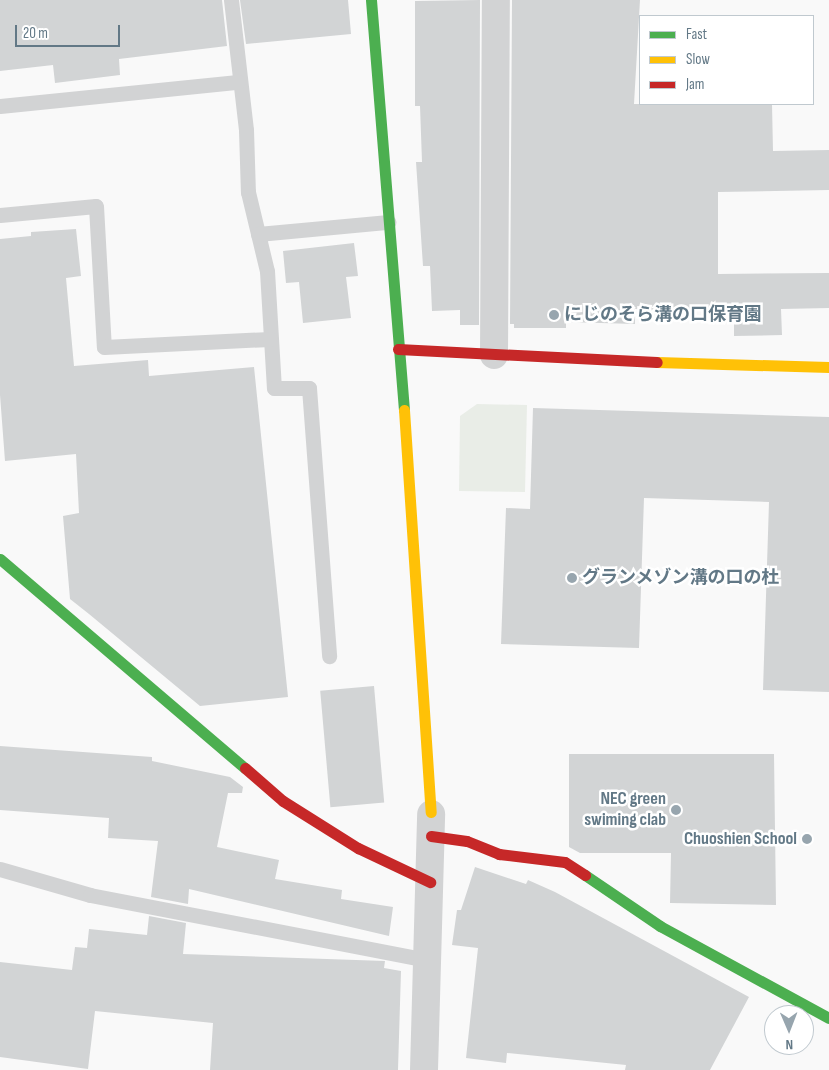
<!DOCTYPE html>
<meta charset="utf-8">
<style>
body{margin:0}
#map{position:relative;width:829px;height:1070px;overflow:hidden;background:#f9f9f9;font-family:"Sofia Sans Condensed","Noto Sans JP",sans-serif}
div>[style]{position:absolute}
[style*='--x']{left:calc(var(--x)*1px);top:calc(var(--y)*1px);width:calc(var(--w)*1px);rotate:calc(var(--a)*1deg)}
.green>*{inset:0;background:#e9ede7}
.building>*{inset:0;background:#d2d4d5;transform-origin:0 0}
.lane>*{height:15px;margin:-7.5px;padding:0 7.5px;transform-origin:7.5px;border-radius:7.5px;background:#d2d3d4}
.street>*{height:28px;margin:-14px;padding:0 14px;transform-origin:14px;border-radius:14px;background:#d2d3d4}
.fast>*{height:11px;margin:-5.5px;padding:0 5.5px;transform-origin:5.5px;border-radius:5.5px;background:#4caf50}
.slow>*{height:11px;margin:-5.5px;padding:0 5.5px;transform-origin:5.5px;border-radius:5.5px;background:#ffc107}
.jam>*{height:11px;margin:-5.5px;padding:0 5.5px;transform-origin:5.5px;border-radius:5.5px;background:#c62828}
.dots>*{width:14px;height:14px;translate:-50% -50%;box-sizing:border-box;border:2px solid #fff;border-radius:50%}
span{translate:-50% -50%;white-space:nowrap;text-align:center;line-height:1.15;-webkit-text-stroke:5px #fff;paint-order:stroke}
.poi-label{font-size:18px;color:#627886;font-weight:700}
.left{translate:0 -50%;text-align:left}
.right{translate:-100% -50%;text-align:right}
.legend{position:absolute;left:639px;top:15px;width:175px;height:90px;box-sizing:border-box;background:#fff;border:1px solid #c0c9cf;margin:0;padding:6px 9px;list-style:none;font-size:15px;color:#627886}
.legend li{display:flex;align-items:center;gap:10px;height:25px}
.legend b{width:25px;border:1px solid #c0c9cf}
.north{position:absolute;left:764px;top:1005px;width:50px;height:50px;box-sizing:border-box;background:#fff;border:1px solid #c0c9cf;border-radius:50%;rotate:179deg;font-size:14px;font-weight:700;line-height:20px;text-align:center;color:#627886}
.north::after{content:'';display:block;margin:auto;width:18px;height:22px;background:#97a5ae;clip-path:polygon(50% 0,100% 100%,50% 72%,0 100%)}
.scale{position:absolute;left:15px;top:25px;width:105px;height:22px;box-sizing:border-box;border:2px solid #627886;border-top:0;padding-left:6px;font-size:15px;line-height:18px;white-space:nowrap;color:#627886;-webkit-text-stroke:4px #fff;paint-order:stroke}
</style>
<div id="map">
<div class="green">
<i style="clip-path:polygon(477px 404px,527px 405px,525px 492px,459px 491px,460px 416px)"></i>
</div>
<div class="building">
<i style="clip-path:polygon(0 0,222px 0,227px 46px,119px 59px,120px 75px,55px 83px,53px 65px,0 71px)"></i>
<i style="clip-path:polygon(240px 0,348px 0,351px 34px,246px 44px)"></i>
<i style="clip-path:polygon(480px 0,479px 325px,460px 325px,460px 310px,432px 311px,430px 266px,423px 266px,416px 162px,422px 162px,420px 106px,415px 106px,415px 1px)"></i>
<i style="clip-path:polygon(512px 0,640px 0,634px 104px,772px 104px,773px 151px,829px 150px,829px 190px,718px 192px,718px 274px,829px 273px,829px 308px,781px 309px,782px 335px,734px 336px,734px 312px,635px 309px,635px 324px,566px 322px,566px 328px,514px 328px,514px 324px,510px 324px)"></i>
<i style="clip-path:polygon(76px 229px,81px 276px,66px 278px,74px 366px,148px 360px,149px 376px,254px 367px,288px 697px,200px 706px,89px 614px,70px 599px,63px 516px,79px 513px,76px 454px,5px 461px,0 395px,0 239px,31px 236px,31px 232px)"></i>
<i style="clip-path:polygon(354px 243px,358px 276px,346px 277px,351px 318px,303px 323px,299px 282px,286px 283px,283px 251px)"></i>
<i style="clip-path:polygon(533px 408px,829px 417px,829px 692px,763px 690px,769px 502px,644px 498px,639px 648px,501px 644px,506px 508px,530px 509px)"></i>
<i style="left:374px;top:686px;width:117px;height:54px;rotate:85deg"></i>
<i style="clip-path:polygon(0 746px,152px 757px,152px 761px,230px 777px,243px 787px,242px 793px,228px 793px,217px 847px,279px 860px,275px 879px,342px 890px,341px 899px,393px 907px,389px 936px,189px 889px,188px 904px,151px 897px,158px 841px,108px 838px,109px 818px,0 810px)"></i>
<i style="clip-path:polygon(569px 754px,774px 754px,776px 905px,670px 903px,671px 853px,580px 853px,569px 847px)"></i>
<i style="clip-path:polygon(475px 867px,526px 884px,528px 880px,555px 892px,749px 997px,710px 1070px,625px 1070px,626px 1065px,507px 1053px,506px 1063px,466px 1058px,478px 948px,452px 945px,457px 910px,461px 910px)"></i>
<i style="clip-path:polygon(149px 916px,186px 923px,183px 954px,385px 961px,384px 968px,401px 971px,398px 1070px,210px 1070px,213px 1023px,95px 1011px,88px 1069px,0 1057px,0 962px,72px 970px,75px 947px,87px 948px,89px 929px,147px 935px)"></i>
</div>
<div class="lane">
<i style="--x:231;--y:0;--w:131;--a:83.4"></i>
<i style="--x:246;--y:130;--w:62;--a:88.2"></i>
<i style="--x:248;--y:192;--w:81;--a:76.5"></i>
<i style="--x:267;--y:271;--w:117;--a:86.6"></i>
<i style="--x:274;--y:388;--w:35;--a:0"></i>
<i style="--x:309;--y:388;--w:269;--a:85.7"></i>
<i style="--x:0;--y:106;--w:239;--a:-5.8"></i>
<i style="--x:0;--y:215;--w:96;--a:-5.4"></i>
<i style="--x:96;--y:206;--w:141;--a:86.8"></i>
<i style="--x:104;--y:347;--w:166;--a:-2.8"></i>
<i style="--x:258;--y:234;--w:131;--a:-5.3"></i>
<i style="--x:0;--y:869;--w:94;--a:16.1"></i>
<i style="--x:90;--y:895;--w:344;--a:10.9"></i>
</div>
<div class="street">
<i style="--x:494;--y:355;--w:355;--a:-89.7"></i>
<i style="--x:424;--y:1070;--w:256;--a:-88.4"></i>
</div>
<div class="fast">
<i style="--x:371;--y:0;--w:411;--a:85.4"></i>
<i style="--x:0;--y:559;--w:322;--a:40.5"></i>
<i style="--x:585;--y:875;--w:91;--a:34.2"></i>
<i style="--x:660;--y:926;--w:192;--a:28.6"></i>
</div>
<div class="slow">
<i style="--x:657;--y:362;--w:172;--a:1.7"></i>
<i style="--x:404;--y:410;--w:403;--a:86.2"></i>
</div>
<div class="jam">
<i style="--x:398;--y:349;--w:259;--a:2.9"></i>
<i style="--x:245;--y:768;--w:50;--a:41"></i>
<i style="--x:283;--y:801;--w:89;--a:32.1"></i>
<i style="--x:358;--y:848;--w:80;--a:25.3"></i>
<i style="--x:431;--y:836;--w:36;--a:8"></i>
<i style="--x:467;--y:841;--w:35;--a:22"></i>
<i style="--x:499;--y:854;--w:66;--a:6.9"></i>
<i style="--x:565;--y:862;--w:24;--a:33"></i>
</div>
<div class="dots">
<i style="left:554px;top:315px;background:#97a5ae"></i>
<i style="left:572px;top:578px;background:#97a5ae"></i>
<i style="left:676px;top:810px;background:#97a5ae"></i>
<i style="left:807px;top:839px;background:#97a5ae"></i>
</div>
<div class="poi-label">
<span class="left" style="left:564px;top:315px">にじのそら溝の口保育園</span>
<span class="left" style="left:582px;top:578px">グランメゾン溝の口の杜</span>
<span class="right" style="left:666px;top:810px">NEC green<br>swiming clab</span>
<span class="right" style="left:797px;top:839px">Chuoshien School</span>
</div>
<ul class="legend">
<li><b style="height:6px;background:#4caf50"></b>Fast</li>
<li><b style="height:6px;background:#ffc107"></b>Slow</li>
<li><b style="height:6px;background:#c62828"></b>Jam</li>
</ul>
<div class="north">N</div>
<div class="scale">20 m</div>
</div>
